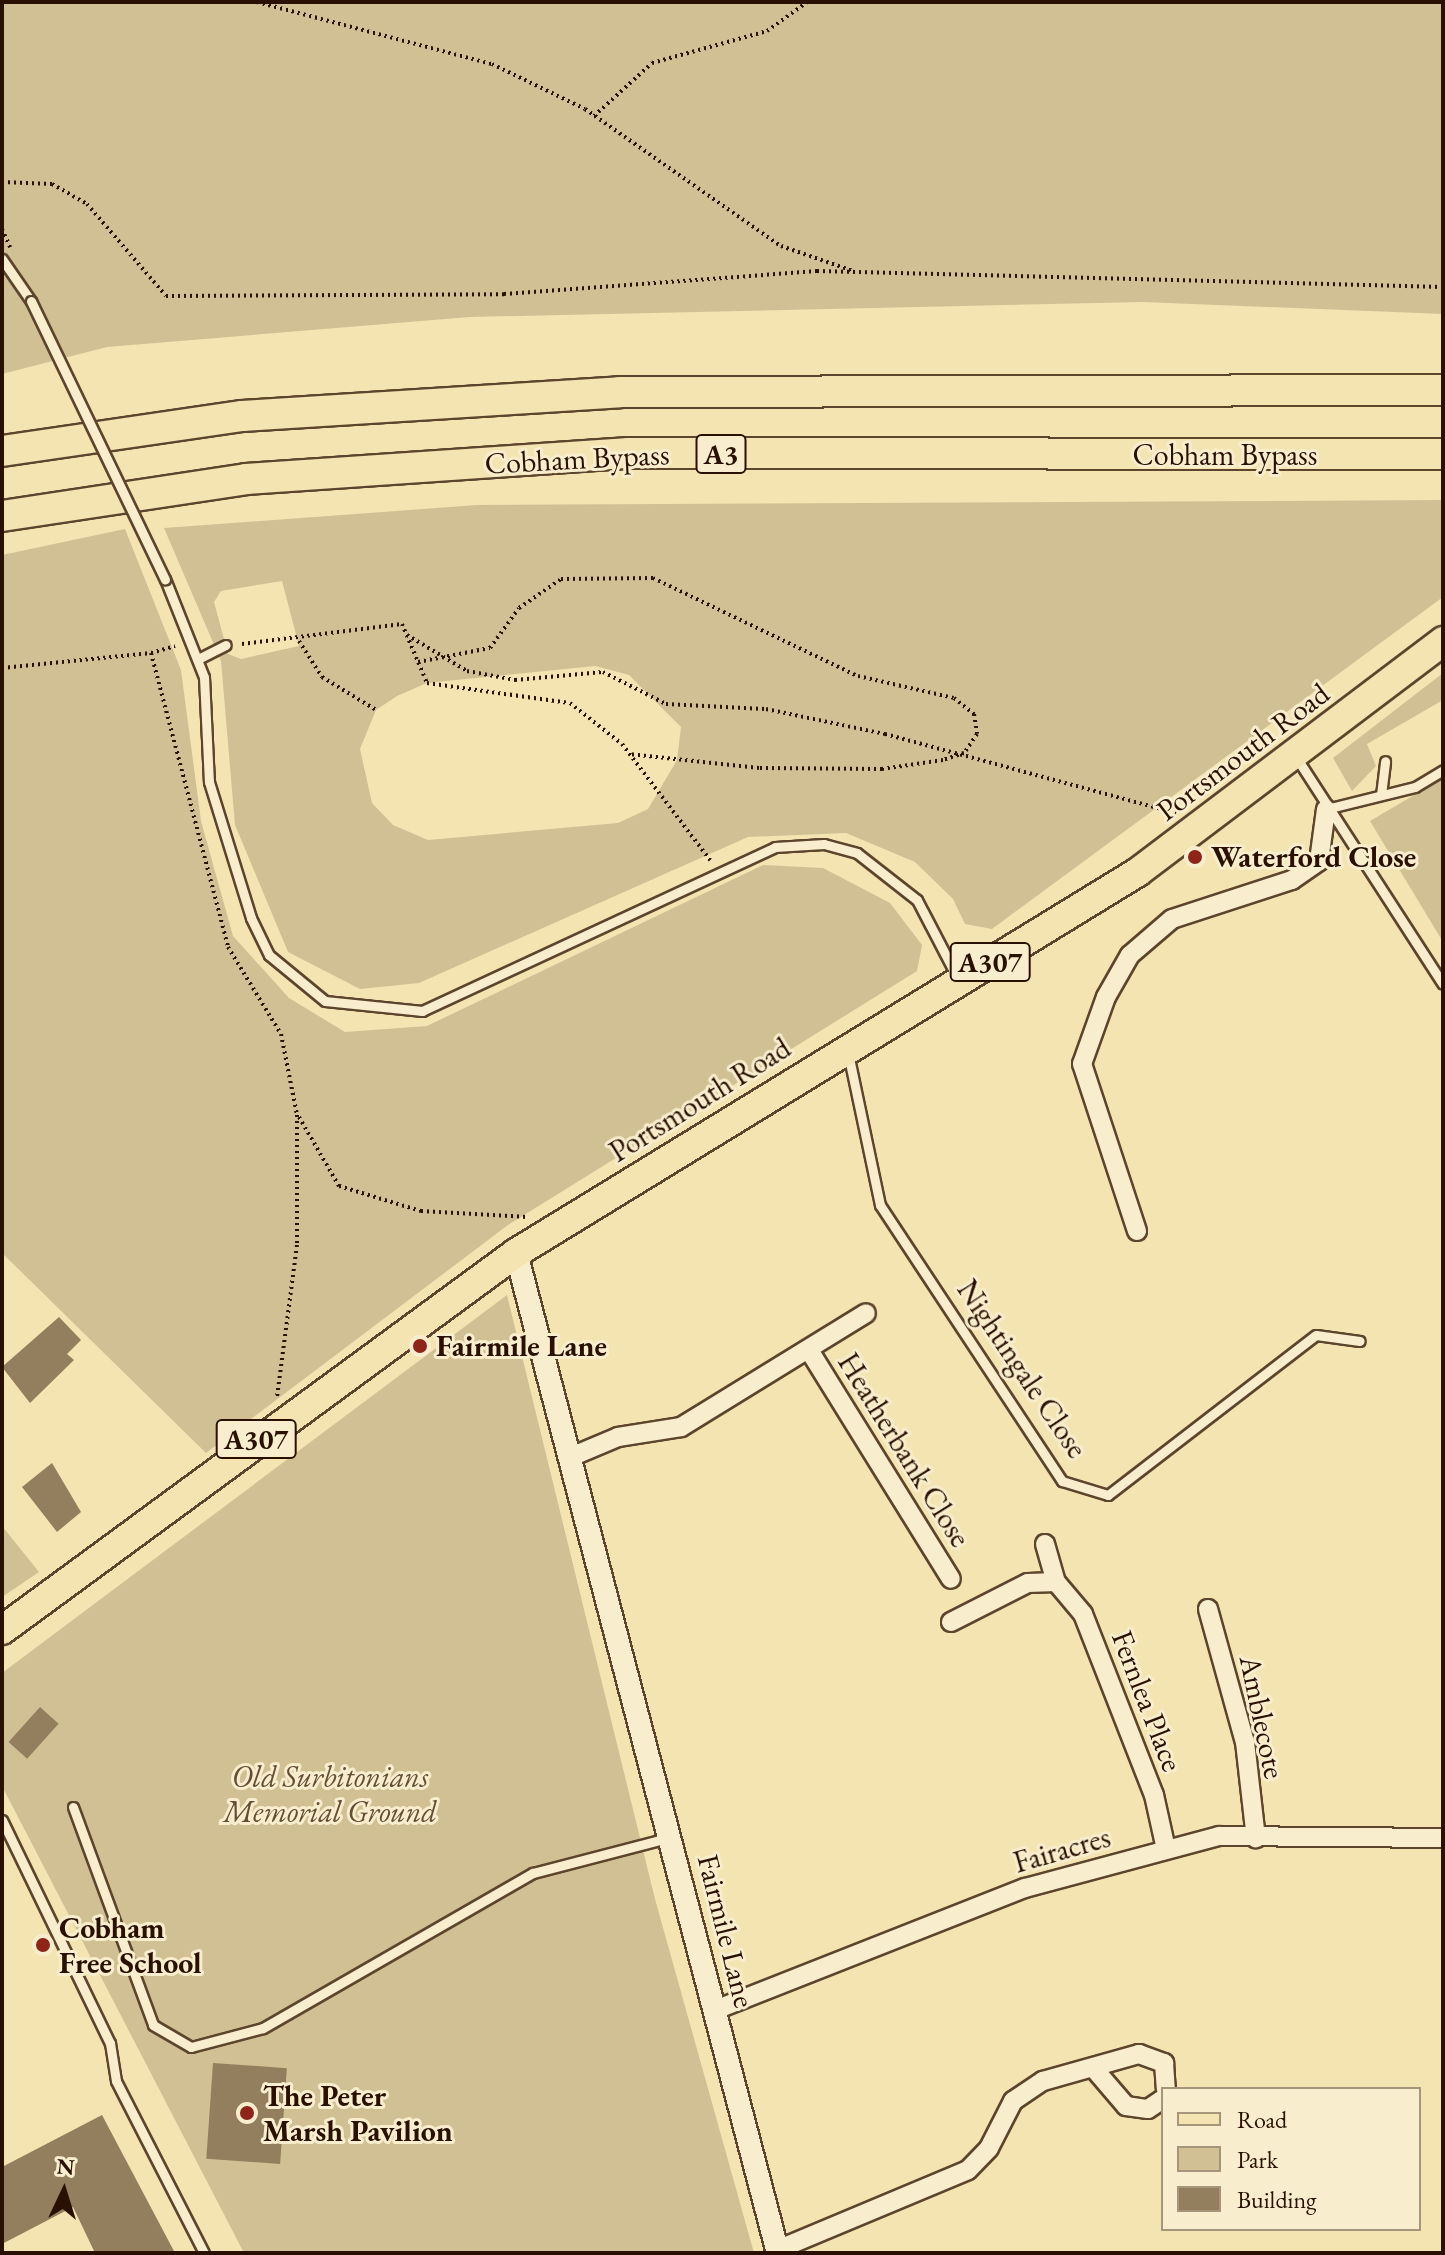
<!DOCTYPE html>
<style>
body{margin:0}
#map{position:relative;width:1445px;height:2255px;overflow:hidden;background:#f4e4b2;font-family:"EB Garamond",serif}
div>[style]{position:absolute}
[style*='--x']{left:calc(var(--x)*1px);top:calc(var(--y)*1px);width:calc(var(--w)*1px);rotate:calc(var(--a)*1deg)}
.green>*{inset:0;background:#d1c094}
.building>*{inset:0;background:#937e5d;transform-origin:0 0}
.path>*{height:4px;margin-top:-2px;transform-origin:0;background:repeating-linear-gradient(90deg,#291000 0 2px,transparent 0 6px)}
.roads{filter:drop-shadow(2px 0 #5c452c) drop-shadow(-2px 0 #5c452c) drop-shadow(0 2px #5c452c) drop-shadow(0 -2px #5c452c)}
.service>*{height:9px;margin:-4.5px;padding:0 4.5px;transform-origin:4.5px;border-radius:4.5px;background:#f8edcd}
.minor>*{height:18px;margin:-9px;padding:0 9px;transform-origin:9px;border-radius:9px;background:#f8edcd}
.tertiary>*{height:22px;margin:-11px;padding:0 11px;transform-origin:11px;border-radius:11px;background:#f8edcd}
.primary>*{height:28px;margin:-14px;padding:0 14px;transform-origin:14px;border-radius:14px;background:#f4e4b2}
.trunk>*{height:30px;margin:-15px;padding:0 15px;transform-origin:15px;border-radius:15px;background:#f4e4b2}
.bridges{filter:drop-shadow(2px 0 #5c452c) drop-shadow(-2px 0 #5c452c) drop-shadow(0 2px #5c452c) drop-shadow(0 -2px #5c452c)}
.service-bridge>*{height:9px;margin:-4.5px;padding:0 4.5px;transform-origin:4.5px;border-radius:4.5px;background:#f8edcd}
.dots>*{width:22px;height:22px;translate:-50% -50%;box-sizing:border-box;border:4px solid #f8edcd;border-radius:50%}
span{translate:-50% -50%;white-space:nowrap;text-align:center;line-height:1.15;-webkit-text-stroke:6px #f8edcd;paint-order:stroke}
.shield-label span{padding:2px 6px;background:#f8edcd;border:2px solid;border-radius:6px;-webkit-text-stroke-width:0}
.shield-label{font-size:28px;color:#291000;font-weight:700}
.street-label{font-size:30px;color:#291000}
.poi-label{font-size:30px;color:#291000;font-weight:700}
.left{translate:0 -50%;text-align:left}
.park-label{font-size:30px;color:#644e34;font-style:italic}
.frame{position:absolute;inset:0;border:4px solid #291000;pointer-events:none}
.legend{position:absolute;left:1161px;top:2087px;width:260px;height:144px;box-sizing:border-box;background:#f8edcd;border:2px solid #a5957b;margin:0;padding:10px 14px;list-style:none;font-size:24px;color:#291000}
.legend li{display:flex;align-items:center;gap:16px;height:40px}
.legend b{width:40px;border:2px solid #a5957b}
.north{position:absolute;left:24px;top:2151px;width:80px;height:80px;-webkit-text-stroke:6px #f8edcd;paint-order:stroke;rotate:4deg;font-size:22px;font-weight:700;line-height:32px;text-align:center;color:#291000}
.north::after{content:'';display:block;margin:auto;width:28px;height:36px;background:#291000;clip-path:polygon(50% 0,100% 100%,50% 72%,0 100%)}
</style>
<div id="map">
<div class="green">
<i style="clip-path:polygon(2px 2px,1443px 2px,1443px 314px,1143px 302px,470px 317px,107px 347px,2px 374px)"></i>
<i style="clip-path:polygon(evenodd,1443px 500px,1443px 597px,992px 929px,965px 924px,953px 899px,915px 862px,846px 833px,748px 837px,419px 983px,360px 989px,288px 952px,235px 825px,221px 661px,164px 528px,477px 505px,1443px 500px,282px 581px,299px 646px,241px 659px,228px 654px,214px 602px,221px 591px,282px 581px,1443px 500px,595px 666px,629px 675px,681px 727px,677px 760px,648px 809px,618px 823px,428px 840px,393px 825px,372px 803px,360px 749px,376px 710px,397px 696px,427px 683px,595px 666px)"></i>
<i style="clip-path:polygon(125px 529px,181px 670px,201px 821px,233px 936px,289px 998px,345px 1032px,427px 1026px,763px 865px,823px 868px,890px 903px,922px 945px,917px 971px,508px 1225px,206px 1453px,2px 1253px,2px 555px)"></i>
<i style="clip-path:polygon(1443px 673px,1443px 700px,1367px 744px,1376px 766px,1352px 791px,1333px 758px)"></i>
<i style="clip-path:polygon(1443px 778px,1443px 942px,1370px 821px)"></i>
<i style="clip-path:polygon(507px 1295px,655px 1899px,754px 2253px,244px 2253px,2px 1786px,2px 1673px)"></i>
<i style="clip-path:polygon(2px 1526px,39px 1572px,2px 1597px)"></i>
</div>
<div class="building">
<i style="clip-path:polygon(59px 1317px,81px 1340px,67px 1354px,74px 1360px,30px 1403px,2px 1367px)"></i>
<i style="clip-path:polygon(52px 1463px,81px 1512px,57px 1532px,22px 1487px)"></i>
<i style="left:40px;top:1707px;width:25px;height:47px;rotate:42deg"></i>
<i style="left:213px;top:2063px;width:74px;height:96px;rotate:4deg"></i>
<i style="clip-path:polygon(102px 2115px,175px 2253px,95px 2253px,73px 2207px,2px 2244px,2px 2167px)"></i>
</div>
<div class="path">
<i style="--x:257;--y:2;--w:243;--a:14.8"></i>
<i style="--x:492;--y:64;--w:103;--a:25.8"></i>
<i style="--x:585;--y:109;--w:239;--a:35"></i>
<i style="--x:781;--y:246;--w:76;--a:19.1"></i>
<i style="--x:594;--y:116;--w:79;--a:-42.4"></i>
<i style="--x:652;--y:63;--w:119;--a:-15.5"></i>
<i style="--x:767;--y:31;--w:49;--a:-35.9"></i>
<i style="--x:2;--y:182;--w:50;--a:2.3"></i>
<i style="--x:52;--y:184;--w:40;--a:29.7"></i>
<i style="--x:87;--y:204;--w:121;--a:49.3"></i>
<i style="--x:166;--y:296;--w:338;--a:-0.3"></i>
<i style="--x:504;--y:294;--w:314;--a:-4.2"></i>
<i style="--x:817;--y:271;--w:626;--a:1.46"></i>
<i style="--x:2;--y:229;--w:20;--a:66"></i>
<i style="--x:407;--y:635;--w:70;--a:31"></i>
<i style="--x:467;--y:671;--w:49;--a:10.6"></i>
<i style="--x:515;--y:680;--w:88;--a:-5.2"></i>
<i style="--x:603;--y:672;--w:71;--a:26.9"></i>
<i style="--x:666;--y:704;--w:100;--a:2.9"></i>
<i style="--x:766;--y:709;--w:122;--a:11.9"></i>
<i style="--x:885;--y:734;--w:302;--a:15.2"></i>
<i style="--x:299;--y:641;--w:43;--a:57.4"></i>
<i style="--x:322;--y:677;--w:63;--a:31.4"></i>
<i style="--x:242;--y:644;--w:161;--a:-7.1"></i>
<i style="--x:402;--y:624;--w:64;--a:67"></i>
<i style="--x:427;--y:683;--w:144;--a:8"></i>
<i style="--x:570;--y:703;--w:66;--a:38.3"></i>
<i style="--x:622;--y:744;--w:146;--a:52.8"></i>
<i style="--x:151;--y:653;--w:25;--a:-16"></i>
<i style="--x:418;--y:662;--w:73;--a:-11"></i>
<i style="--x:490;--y:648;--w:49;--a:-54.1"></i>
<i style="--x:519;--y:608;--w:51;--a:-34.6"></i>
<i style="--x:561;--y:579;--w:92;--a:-0.6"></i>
<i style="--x:653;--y:578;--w:227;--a:25.6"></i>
<i style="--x:858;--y:676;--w:98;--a:12.9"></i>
<i style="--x:954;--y:698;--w:26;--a:39"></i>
<i style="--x:974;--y:714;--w:20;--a:81"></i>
<i style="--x:977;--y:734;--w:23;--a:124"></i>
<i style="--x:964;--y:753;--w:22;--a:162"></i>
<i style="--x:943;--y:760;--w:62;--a:171.6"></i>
<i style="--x:882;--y:769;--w:123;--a:-179.5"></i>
<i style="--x:759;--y:768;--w:131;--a:-173.9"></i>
<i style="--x:2;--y:668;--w:150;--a:-5.7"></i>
<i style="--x:151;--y:653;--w:304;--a:75.3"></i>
<i style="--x:228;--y:947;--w:102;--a:58.7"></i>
<i style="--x:281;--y:1034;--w:83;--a:78.8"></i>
<i style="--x:297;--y:1115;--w:130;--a:90"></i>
<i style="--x:297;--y:1245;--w:153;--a:97.5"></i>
<i style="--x:299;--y:1117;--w:80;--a:59.9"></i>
<i style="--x:339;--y:1186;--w:86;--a:17"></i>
<i style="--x:421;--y:1211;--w:106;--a:3.2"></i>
</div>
<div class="roads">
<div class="service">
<i style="--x:2;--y:259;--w:51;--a:55.4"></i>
<i style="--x:165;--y:579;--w:105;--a:68.3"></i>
<i style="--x:204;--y:677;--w:105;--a:87.3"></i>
<i style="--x:209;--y:782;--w:142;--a:72.8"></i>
<i style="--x:251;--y:918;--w:41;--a:64.1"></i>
<i style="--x:269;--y:955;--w:72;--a:39.4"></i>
<i style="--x:325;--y:1001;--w:98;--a:5.9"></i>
<i style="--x:422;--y:1011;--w:389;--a:-24.9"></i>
<i style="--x:775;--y:847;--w:49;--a:-3.5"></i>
<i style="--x:824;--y:844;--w:34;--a:15"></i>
<i style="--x:857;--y:853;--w:76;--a:38.1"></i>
<i style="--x:917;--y:900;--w:87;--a:62.5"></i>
<i style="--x:198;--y:659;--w:31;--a:-27"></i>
<i style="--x:1296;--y:757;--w:270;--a:57.1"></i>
<i style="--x:1381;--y:795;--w:34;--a:-83"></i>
<i style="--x:1326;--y:809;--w:92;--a:-13.9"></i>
<i style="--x:1415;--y:787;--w:33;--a:-31"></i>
<i style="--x:848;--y:1053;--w:155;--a:78.1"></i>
<i style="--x:880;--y:1205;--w:331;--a:56.6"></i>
<i style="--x:1062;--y:1481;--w:48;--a:16.9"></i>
<i style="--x:1108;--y:1495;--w:262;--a:-37.6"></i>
<i style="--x:1316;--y:1335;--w:44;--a:7.8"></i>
<i style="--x:73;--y:1807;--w:232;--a:69.8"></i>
<i style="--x:153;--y:2025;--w:44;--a:30.1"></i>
<i style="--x:191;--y:2047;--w:74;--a:-14.8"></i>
<i style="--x:263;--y:2028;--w:311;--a:-29.9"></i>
<i style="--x:533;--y:1873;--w:138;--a:-14.6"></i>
<i style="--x:2;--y:1820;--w:248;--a:64.2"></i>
<i style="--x:110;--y:2043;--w:38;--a:81"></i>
<i style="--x:116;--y:2081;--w:193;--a:62.9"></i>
</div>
<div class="minor">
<i style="--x:1137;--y:1231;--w:176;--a:-108.2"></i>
<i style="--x:1082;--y:1064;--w:71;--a:-70.3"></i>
<i style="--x:1106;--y:997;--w:48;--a:-60.3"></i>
<i style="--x:1130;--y:955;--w:55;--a:-40.6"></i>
<i style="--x:1172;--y:919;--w:126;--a:-18"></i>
<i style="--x:1292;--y:880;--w:33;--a:-35"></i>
<i style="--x:1319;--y:861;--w:52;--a:-82.3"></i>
<i style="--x:809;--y:1350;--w:269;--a:58.2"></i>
<i style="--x:573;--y:1456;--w:49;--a:-22.9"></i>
<i style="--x:618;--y:1437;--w:64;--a:-9"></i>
<i style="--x:681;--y:1427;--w:217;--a:-31.6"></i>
<i style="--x:1045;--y:1544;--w:40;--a:74"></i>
<i style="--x:1208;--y:1609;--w:138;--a:74.5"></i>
<i style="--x:1245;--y:1742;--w:97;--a:83.5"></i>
<i style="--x:951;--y:1622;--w:86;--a:-26.9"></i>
<i style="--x:1028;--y:1583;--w:28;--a:-2"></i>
<i style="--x:1056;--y:1582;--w:42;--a:49.8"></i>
<i style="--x:1083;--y:1614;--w:194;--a:68.6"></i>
<i style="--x:1154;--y:1795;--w:55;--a:77.5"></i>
<i style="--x:715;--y:2010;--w:333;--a:-21.5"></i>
<i style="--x:1025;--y:1888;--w:201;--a:-15"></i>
<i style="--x:1219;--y:1836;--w:224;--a:0.5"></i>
<i style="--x:1096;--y:2071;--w:46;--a:49.4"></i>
<i style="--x:1126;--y:2106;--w:22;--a:8"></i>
<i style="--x:1148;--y:2109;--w:18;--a:-34"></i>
<i style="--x:777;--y:2250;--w:207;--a:-22.7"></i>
<i style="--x:968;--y:2170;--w:30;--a:-46"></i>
<i style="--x:989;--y:2148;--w:53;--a:-62.9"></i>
<i style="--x:1013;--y:2101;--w:36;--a:-34"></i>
<i style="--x:1043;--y:2081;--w:100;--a:-15.7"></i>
<i style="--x:1139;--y:2054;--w:27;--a:20"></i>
<i style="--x:1164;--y:2063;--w:26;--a:86"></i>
</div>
<div class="tertiary">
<i style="--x:516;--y:1253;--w:1034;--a:75.32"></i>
</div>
<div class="primary">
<i style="--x:2;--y:1630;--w:637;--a:-36.26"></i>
<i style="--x:516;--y:1253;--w:729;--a:-31.49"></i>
<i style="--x:1138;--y:872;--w:383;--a:-37.1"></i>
</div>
<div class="trunk">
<i style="--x:2;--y:451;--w:243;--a:-8.3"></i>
<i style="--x:242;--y:416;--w:379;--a:-3.6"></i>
<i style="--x:620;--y:392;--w:823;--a:-0.14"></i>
<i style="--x:2;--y:516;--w:247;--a:-8.6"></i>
<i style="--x:246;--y:479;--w:384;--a:-3.9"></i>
<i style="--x:629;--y:453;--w:814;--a:0.07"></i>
</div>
</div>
<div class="bridges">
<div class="service-bridge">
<i style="--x:31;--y:301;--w:309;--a:64.3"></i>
</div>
</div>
<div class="dots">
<i style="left:1195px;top:857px;background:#8f2418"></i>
<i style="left:420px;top:1346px;background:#8f2418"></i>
<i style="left:43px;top:1945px;background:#8f2418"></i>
<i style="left:247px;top:2113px;background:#8f2418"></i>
</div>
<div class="shield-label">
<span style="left:721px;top:454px">A3</span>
<span style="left:990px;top:962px">A307</span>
<span style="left:256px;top:1439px">A307</span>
</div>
<div class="street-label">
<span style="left:1225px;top:455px">Cobham Bypass</span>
<span style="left:577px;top:459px;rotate:-3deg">Cobham Bypass</span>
<span style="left:1243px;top:752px;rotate:-37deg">Portsmouth Road</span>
<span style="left:700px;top:1100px;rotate:-32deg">Portsmouth Road</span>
<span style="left:1022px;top:1369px;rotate:56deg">Nightingale Close</span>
<span style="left:904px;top:1450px;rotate:58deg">Heatherbank Close</span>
<span style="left:1147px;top:1701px;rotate:69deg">Fernlea Place</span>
<span style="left:1262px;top:1717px;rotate:78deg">Amblecote</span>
<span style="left:1062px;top:1850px;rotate:-16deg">Fairacres</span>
<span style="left:726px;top:1931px;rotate:76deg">Fairmile Lane</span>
</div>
<div class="poi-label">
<span class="left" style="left:1211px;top:857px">Waterford Close</span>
<span class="left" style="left:436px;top:1346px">Fairmile Lane</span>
<span class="left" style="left:59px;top:1945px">Cobham<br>Free School</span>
<span class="left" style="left:263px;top:2113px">The Peter<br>Marsh Pavilion</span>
</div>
<div class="park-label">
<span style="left:330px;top:1794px">Old Surbitonians<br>Memorial Ground</span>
</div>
<div class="frame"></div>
<ul class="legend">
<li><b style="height:10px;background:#f4e4b2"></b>Road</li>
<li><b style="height:22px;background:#d1c094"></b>Park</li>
<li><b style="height:22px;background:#937e5d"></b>Building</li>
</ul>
<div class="north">N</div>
</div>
